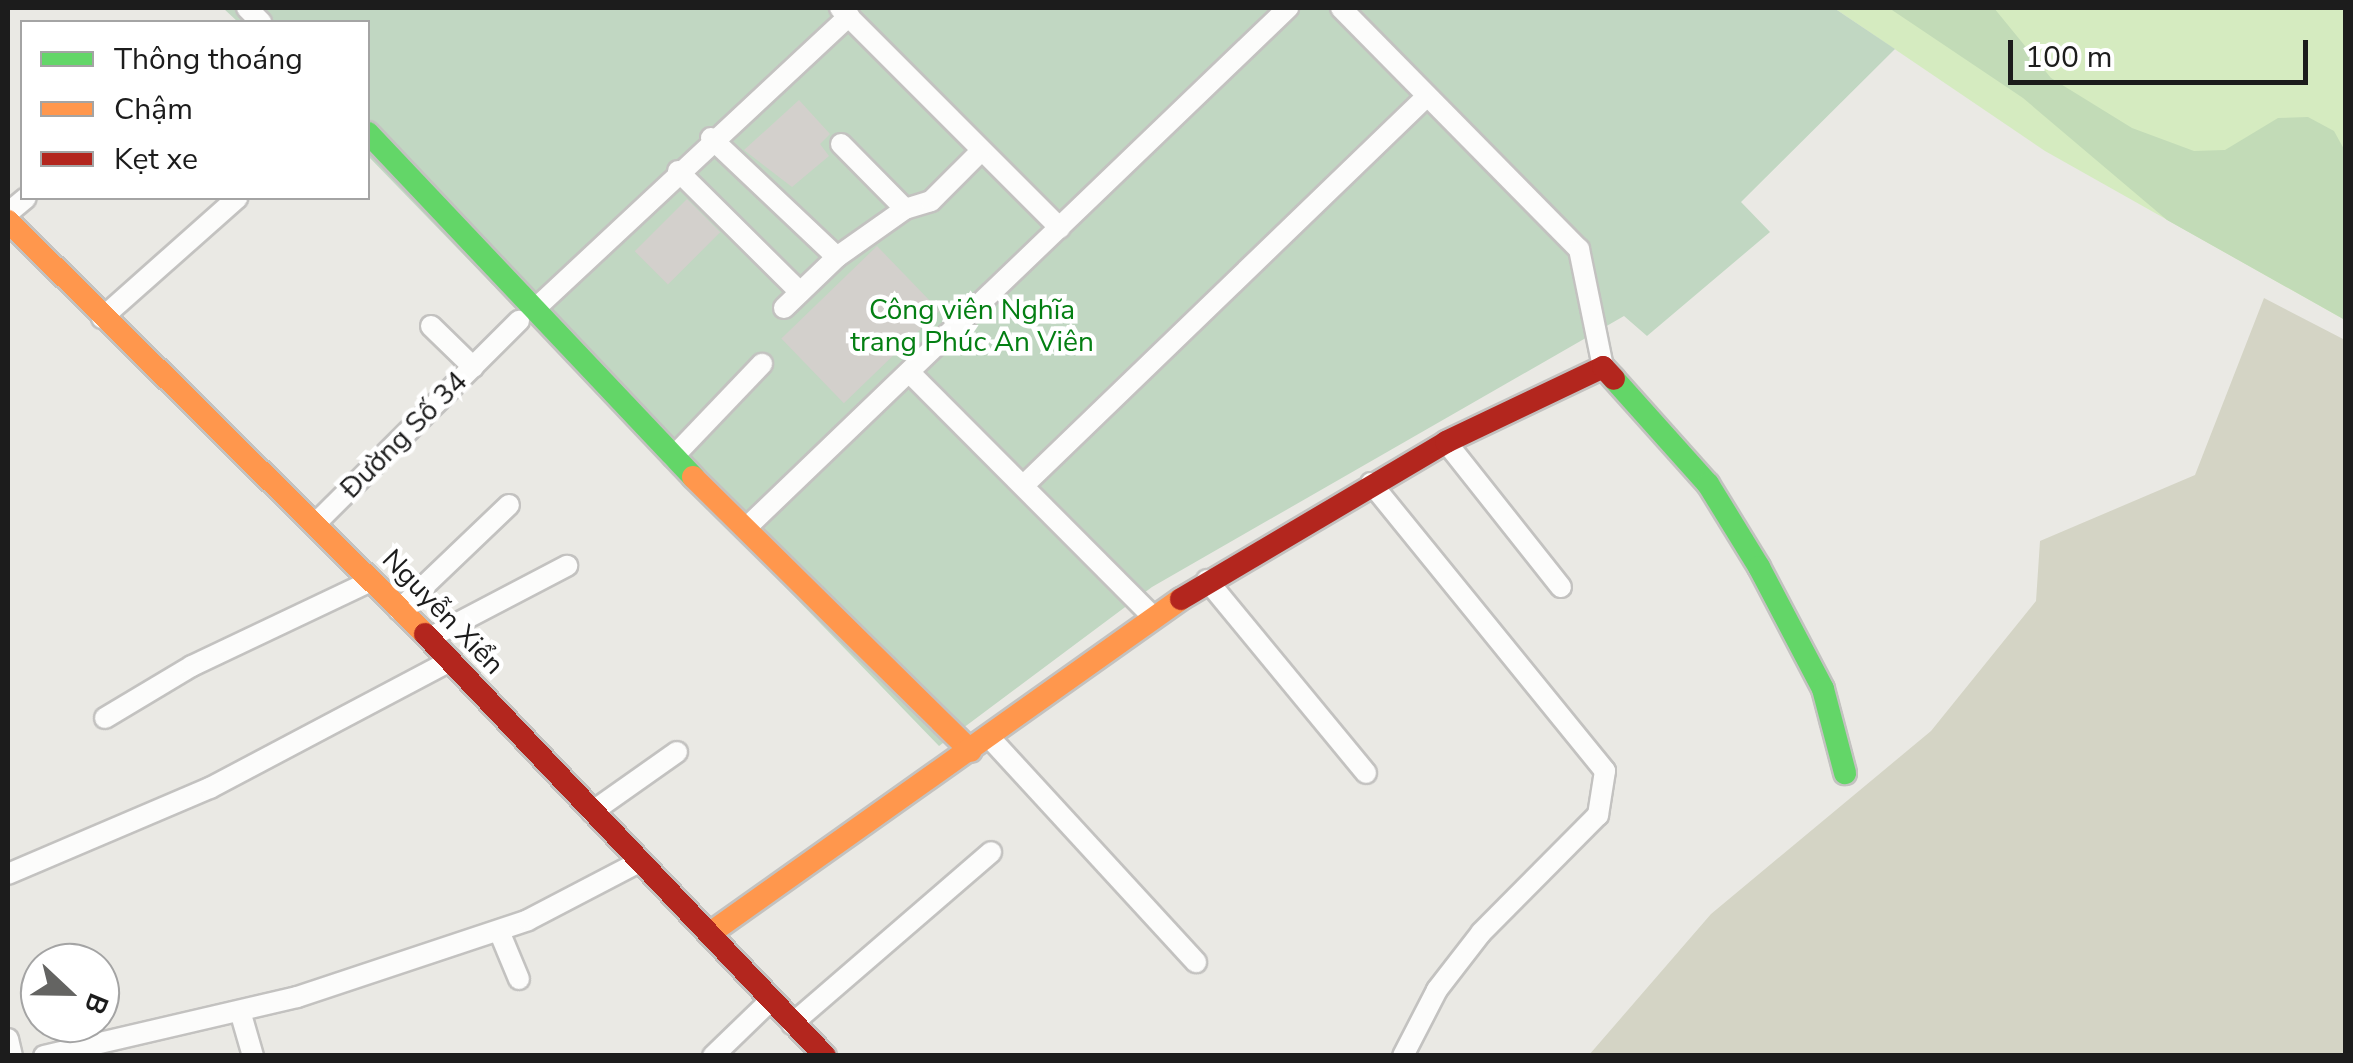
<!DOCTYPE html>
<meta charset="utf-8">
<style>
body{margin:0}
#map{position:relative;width:2353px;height:1063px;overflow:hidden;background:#eae9e4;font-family:"Nunito Sans",sans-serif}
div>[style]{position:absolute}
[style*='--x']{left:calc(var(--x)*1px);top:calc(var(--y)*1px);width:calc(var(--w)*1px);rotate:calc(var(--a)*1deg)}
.construction>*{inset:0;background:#d4d4c5}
.grass>*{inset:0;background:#d5ebc0}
.forest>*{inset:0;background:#c2dbb7}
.cemetery>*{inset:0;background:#c1d7c2}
.building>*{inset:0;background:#d3d0cc;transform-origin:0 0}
.roads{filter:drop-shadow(2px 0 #c3c2c0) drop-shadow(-2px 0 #c3c2c0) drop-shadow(0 2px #c3c2c0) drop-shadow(0 -2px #c3c2c0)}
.street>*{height:20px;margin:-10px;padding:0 10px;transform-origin:10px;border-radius:10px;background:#fcfcfb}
.fast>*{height:22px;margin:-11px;padding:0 11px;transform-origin:11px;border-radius:11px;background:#63d668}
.slow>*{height:22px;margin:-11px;padding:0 11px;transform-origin:11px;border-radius:11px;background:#ff974d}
.jam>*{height:22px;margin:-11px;padding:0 11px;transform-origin:11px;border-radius:11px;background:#b3261e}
span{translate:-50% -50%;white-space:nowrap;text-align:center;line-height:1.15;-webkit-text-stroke:9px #fff;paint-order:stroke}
.park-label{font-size:28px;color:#047f13}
.street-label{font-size:28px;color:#1c1c1c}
.frame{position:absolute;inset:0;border:10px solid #1c1c1c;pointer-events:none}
.legend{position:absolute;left:20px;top:20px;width:350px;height:180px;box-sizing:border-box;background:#fff;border:2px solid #a4a4a4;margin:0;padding:12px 18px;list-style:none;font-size:30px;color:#1c1c1c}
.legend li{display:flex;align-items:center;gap:20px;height:50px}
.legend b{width:50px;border:2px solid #a4a4a4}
.north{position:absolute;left:20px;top:943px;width:100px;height:100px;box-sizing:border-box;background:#fff;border:2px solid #a4a4a4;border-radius:50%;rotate:112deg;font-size:28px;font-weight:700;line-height:40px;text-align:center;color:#1c1c1c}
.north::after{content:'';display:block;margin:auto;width:35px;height:45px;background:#646462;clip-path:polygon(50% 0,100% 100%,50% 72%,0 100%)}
.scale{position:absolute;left:2008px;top:40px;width:300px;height:45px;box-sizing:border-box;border:5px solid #1c1c1c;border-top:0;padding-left:12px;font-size:30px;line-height:35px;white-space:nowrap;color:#1c1c1c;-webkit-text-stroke:8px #fff;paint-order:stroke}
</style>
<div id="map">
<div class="construction">
<i style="clip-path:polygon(2264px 298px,2345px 340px,2345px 1055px,1589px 1055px,1711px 914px,1931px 731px,2036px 601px,2040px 541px,2195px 475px)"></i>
</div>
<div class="grass">
<i style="clip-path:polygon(1834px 8px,2345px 8px,2345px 320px,2045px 151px)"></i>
</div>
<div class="forest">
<i style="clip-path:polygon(1889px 8px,1994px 8px,2051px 78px,2132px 128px,2194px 151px,2225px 150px,2278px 118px,2308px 117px,2334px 131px,2345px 151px,2345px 320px,2167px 220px,2023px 98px)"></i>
</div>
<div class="cemetery">
<i style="clip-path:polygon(223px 8px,1834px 8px,1895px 49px,1741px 202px,1770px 232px,1647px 336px,1624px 316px,1152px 587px,939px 746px,368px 156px,368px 22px,238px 22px)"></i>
</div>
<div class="building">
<i style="clip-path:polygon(799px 100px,830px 134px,820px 144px,829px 156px,792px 187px,744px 150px)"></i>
<i style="left:687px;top:199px;width:47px;height:74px;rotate:45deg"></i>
<i style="left:877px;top:246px;width:90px;height:133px;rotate:46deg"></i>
</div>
<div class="roads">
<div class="street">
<i style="--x:247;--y:8;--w:20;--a:45"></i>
<i style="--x:840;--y:8;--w:311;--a:45"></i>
<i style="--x:1341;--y:8;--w:339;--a:45.4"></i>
<i style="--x:1579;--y:249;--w:120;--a:78.5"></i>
<i style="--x:711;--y:138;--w:173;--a:43.4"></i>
<i style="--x:841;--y:144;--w:91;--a:45.4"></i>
<i style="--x:678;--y:171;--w:172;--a:44.8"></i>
<i style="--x:8;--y:213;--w:23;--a:-40"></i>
<i style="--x:537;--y:307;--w:427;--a:-43"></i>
<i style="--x:784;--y:308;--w:74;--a:-43.9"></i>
<i style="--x:837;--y:257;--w:83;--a:-35.2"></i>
<i style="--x:905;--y:209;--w:27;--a:-17"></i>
<i style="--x:931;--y:201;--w:71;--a:-45"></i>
<i style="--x:102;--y:318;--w:181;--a:-41.6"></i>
<i style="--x:431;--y:326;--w:59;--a:44.3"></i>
<i style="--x:912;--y:375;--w:340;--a:45.1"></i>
<i style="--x:1446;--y:442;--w:185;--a:51.6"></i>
<i style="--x:673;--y:457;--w:129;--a:-46.3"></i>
<i style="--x:1371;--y:483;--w:371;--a:50.9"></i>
<i style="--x:1605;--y:771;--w:45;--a:99"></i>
<i style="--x:1598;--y:815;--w:166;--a:134.8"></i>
<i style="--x:1481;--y:933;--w:72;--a:127.7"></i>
<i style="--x:1437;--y:990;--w:74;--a:117.3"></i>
<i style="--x:1024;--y:485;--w:559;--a:-43.98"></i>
<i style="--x:315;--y:524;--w:288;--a:-44.9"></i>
<i style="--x:745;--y:529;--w:753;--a:-43.82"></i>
<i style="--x:1207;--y:580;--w:250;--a:50.5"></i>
<i style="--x:399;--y:610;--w:152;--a:-43.7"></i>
<i style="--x:429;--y:638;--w:156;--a:-27.6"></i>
<i style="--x:105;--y:718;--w:101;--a:-30.9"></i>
<i style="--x:192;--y:666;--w:198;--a:-25.4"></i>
<i style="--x:989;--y:737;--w:306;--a:47.4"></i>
<i style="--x:592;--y:812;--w:104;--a:-35.2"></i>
<i style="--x:8;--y:874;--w:220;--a:-23.1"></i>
<i style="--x:210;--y:788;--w:272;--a:-27.9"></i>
<i style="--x:499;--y:931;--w:52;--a:67.4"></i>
<i style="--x:240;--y:1011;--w:47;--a:73.9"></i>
<i style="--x:792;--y:1024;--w:263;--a:-40.8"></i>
<i style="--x:8;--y:1039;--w:17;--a:77"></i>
<i style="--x:44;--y:1056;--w:260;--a:-13.1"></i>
<i style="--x:297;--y:997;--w:243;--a:-18.4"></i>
<i style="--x:528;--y:920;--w:127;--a:-27.6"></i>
<i style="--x:713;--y:1056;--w:79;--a:-44"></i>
</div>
<div class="fast">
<i style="--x:368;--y:133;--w:473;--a:46.6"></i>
<i style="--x:1614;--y:379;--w:141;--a:48.2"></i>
<i style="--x:1708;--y:484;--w:97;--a:58.4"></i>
<i style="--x:1759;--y:567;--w:138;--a:62.3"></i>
<i style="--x:1823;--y:689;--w:87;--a:75.3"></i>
</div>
<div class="slow">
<i style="--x:8;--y:221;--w:587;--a:44.72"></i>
<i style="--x:693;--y:477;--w:390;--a:44.6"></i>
<i style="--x:709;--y:934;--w:579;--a:-35.37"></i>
</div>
<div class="jam">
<i style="--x:1181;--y:599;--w:308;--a:-30.6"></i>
<i style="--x:1446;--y:442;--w:174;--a:-25.5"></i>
<i style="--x:1603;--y:367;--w:16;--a:47"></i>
<i style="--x:425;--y:634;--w:581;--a:46.53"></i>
</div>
</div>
<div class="park-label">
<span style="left:972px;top:326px">Công viên Nghĩa<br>trang Phúc An Viên</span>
</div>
<div class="street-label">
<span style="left:404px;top:435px;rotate:-45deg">Đường Số 34</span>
<span style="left:443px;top:612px;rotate:46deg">Nguyễn Xiển</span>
</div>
<div class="frame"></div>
<ul class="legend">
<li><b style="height:12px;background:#63d668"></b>Thông thoáng</li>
<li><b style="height:12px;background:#ff974d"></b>Chậm</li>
<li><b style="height:12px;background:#b3261e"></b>Kẹt xe</li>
</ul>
<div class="north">B</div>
<div class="scale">100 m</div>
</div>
